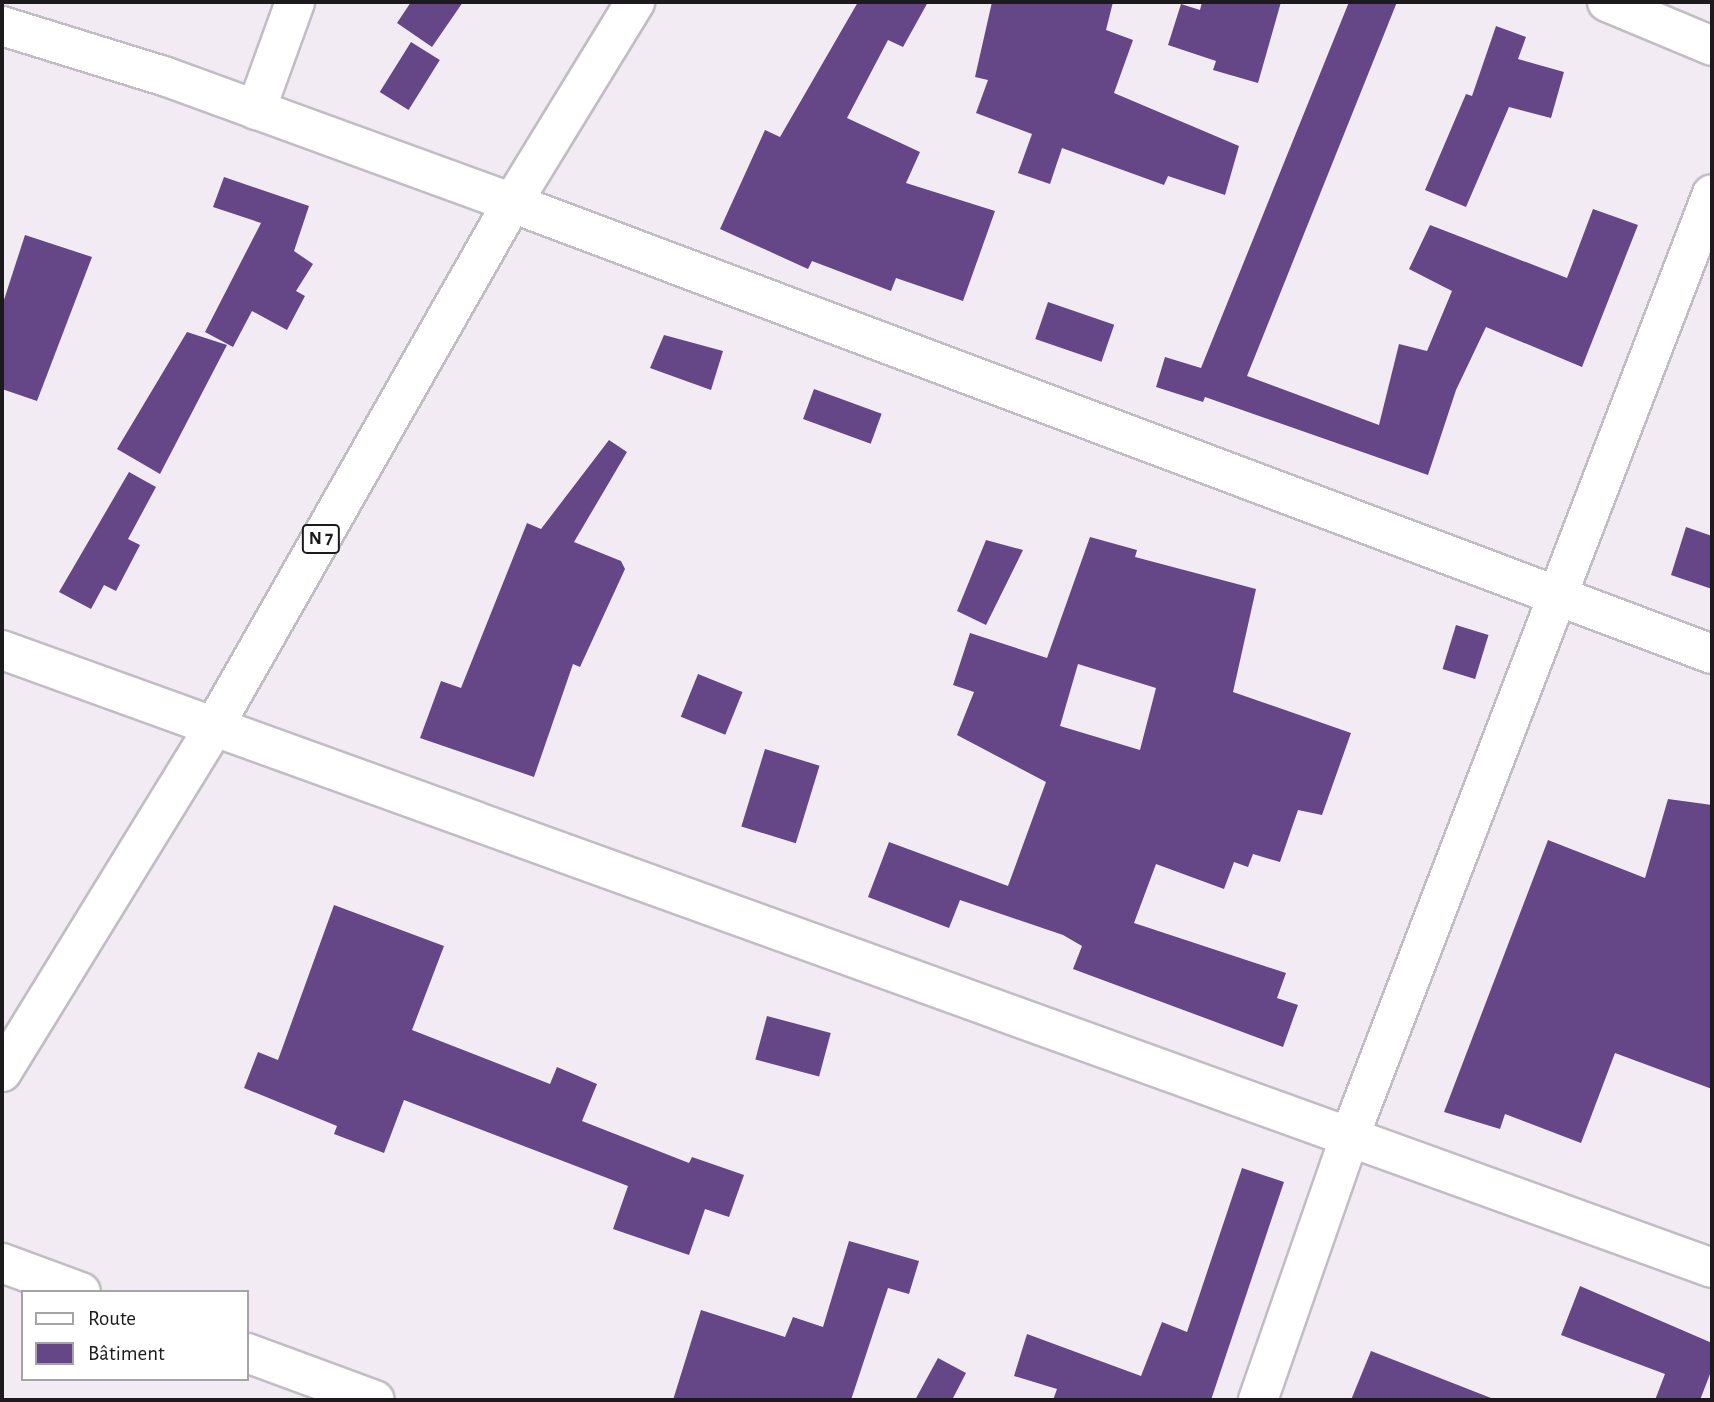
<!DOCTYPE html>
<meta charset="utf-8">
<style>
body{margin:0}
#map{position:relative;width:1714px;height:1402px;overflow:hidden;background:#f2ebf4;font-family:"Alegreya Sans",sans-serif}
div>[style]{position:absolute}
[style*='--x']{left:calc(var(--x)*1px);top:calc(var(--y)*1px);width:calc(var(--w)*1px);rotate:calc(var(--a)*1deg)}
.building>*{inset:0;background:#654787;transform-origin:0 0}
.roads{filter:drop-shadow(2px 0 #c2bcc4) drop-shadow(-2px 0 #c2bcc4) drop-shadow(0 2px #c2bcc4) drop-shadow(0 -2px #c2bcc4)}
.minor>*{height:38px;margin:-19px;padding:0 19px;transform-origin:19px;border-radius:19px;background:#fff}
.highway>*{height:38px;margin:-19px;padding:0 19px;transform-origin:19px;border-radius:19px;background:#fff}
span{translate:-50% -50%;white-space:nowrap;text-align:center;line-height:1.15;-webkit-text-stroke:7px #fff;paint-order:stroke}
.shield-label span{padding:2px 5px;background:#fff;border:2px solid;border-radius:5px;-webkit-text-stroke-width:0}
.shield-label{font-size:19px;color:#1c1a1d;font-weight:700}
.frame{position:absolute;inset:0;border:4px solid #1c1a1d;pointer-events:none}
.legend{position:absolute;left:21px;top:1290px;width:228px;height:91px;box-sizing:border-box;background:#fff;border:2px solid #a4a3a5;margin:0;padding:9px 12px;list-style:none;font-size:21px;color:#1c1a1d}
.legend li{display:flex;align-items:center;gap:14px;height:35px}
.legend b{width:35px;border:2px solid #a4a3a5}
</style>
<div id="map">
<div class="building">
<i style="clip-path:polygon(411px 2px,463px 2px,432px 47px,397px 23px)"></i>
<i style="clip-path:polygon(858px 2px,928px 2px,903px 47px,888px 40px,847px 118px,920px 152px,906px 183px,995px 211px,963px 301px,896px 278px,891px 291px,812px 261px,808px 269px,720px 229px,765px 130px,780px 137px)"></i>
<i style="clip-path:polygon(992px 2px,1113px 2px,1106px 30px,1133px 40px,1114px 93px,1239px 146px,1225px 195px,1168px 176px,1164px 185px,1062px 148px,1050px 184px,1018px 173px,1032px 134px,976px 113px,988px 80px,975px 77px)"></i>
<i style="clip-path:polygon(1202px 2px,1281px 2px,1258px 83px,1213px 70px,1216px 61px,1168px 45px,1181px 4px,1200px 10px)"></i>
<i style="clip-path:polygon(1349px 2px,1397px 2px,1247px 376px,1379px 425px,1399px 344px,1427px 351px,1452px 291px,1409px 269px,1430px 225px,1567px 278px,1593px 209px,1638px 225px,1582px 367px,1486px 327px,1456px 390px,1428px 475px,1205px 397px,1203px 402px,1156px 387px,1165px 357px,1201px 368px)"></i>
<i style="clip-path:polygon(1496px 26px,1526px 37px,1518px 59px,1564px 72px,1551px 118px,1509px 107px,1466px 207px,1425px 190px,1466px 94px,1472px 96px)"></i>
<i style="left:411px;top:42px;width:34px;height:59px;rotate:32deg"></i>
<i style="clip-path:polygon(224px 177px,309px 206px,294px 251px,313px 264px,296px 291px,305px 296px,287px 330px,252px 311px,233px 347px,205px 332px,261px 223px,213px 207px)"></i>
<i style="clip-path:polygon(25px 235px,92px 257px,37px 401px,2px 389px,2px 306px)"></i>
<i style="left:1048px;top:302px;width:70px;height:39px;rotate:19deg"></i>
<i style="clip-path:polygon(187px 332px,227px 345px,160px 474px,117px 449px)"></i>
<i style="clip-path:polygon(664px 335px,723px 351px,711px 390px,650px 368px)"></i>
<i style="left:814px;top:389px;width:72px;height:32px;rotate:20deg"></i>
<i style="clip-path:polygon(609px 440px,627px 452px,574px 542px,621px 561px,625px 569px,580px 667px,573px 664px,534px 777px,420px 738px,441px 681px,461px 688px,527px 523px,541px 529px)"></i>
<i style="clip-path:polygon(129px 472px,156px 487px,128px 539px,140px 545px,116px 591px,104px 585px,91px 609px,59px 592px)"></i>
<i style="clip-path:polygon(1686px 527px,1712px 536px,1712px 589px,1671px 575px)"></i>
<i style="clip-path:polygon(evenodd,1090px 537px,1137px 550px,1135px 557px,1256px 589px,1233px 692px,1351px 733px,1322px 815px,1298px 810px,1280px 862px,1253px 854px,1248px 867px,1234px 862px,1224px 889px,1156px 864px,1134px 923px,1286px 973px,1277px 998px,1298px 1005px,1283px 1047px,1073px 969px,1082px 946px,1063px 935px,960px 900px,949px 928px,868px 897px,889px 842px,1008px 886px,1046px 782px,957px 735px,974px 692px,953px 685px,970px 633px,1047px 658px,1090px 537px,1078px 664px,1156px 688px,1140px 750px,1060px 726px,1078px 664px)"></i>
<i style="clip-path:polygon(986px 540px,1023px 550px,986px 625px,957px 611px)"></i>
<i style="left:1456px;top:625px;width:34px;height:46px;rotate:17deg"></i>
<i style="left:698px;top:674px;width:48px;height:46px;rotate:22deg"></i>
<i style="left:765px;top:749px;width:57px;height:81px;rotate:17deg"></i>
<i style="clip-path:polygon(1668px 799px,1712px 805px,1712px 1089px,1615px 1053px,1581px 1143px,1505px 1114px,1500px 1129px,1444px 1112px,1548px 840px,1645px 878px)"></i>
<i style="clip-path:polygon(334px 905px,444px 946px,412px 1030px,550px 1084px,557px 1067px,597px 1084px,582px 1121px,689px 1163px,692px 1157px,744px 1175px,729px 1217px,705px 1209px,689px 1255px,613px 1229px,628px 1186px,404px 1100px,384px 1153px,334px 1134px,337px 1126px,244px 1088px,258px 1052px,278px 1060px)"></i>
<i style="left:767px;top:1016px;width:66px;height:45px;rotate:15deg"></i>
<i style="clip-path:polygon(1242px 1168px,1284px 1182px,1211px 1400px,1053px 1400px,1057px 1389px,1014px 1376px,1027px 1334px,1141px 1376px,1162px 1322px,1187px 1332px)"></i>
<i style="clip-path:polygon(849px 1241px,919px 1261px,909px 1294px,888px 1288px,851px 1400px,673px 1400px,701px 1310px,785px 1337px,793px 1317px,823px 1327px)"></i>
<i style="clip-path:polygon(1580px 1286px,1712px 1343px,1712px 1369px,1700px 1400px,1655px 1400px,1665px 1374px,1561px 1335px)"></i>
<i style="clip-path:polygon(1371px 1351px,1491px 1398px,1490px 1400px,1351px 1400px)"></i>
<i style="clip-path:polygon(938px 1358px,966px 1373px,952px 1400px,915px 1400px)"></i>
</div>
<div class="roads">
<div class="minor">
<i style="--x:1607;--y:2;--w:114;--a:22.7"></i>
<i style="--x:2;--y:26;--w:170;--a:17.2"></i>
<i style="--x:164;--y:76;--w:370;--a:20"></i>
<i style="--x:512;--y:203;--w:1282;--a:20.6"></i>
<i style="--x:256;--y:110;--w:115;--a:-70.1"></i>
<i style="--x:2;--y:650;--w:1818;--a:19.87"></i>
<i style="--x:2;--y:1263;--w:84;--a:20.2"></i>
<i style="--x:247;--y:1353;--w:136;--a:20.2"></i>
<i style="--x:1258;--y:1400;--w:277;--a:-70.8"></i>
<i style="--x:1349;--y:1138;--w:1011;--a:-68.97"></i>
</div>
<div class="highway">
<i style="--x:2;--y:1072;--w:401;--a:-58.4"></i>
<i style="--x:212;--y:730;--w:606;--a:-60.35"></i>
<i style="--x:512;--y:203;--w:236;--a:-58.5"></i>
</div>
</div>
<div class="shield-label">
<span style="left:321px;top:539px">N 7</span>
</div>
<div class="frame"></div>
<ul class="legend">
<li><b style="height:9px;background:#fff"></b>Route</li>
<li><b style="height:19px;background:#654787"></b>Bâtiment</li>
</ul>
</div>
